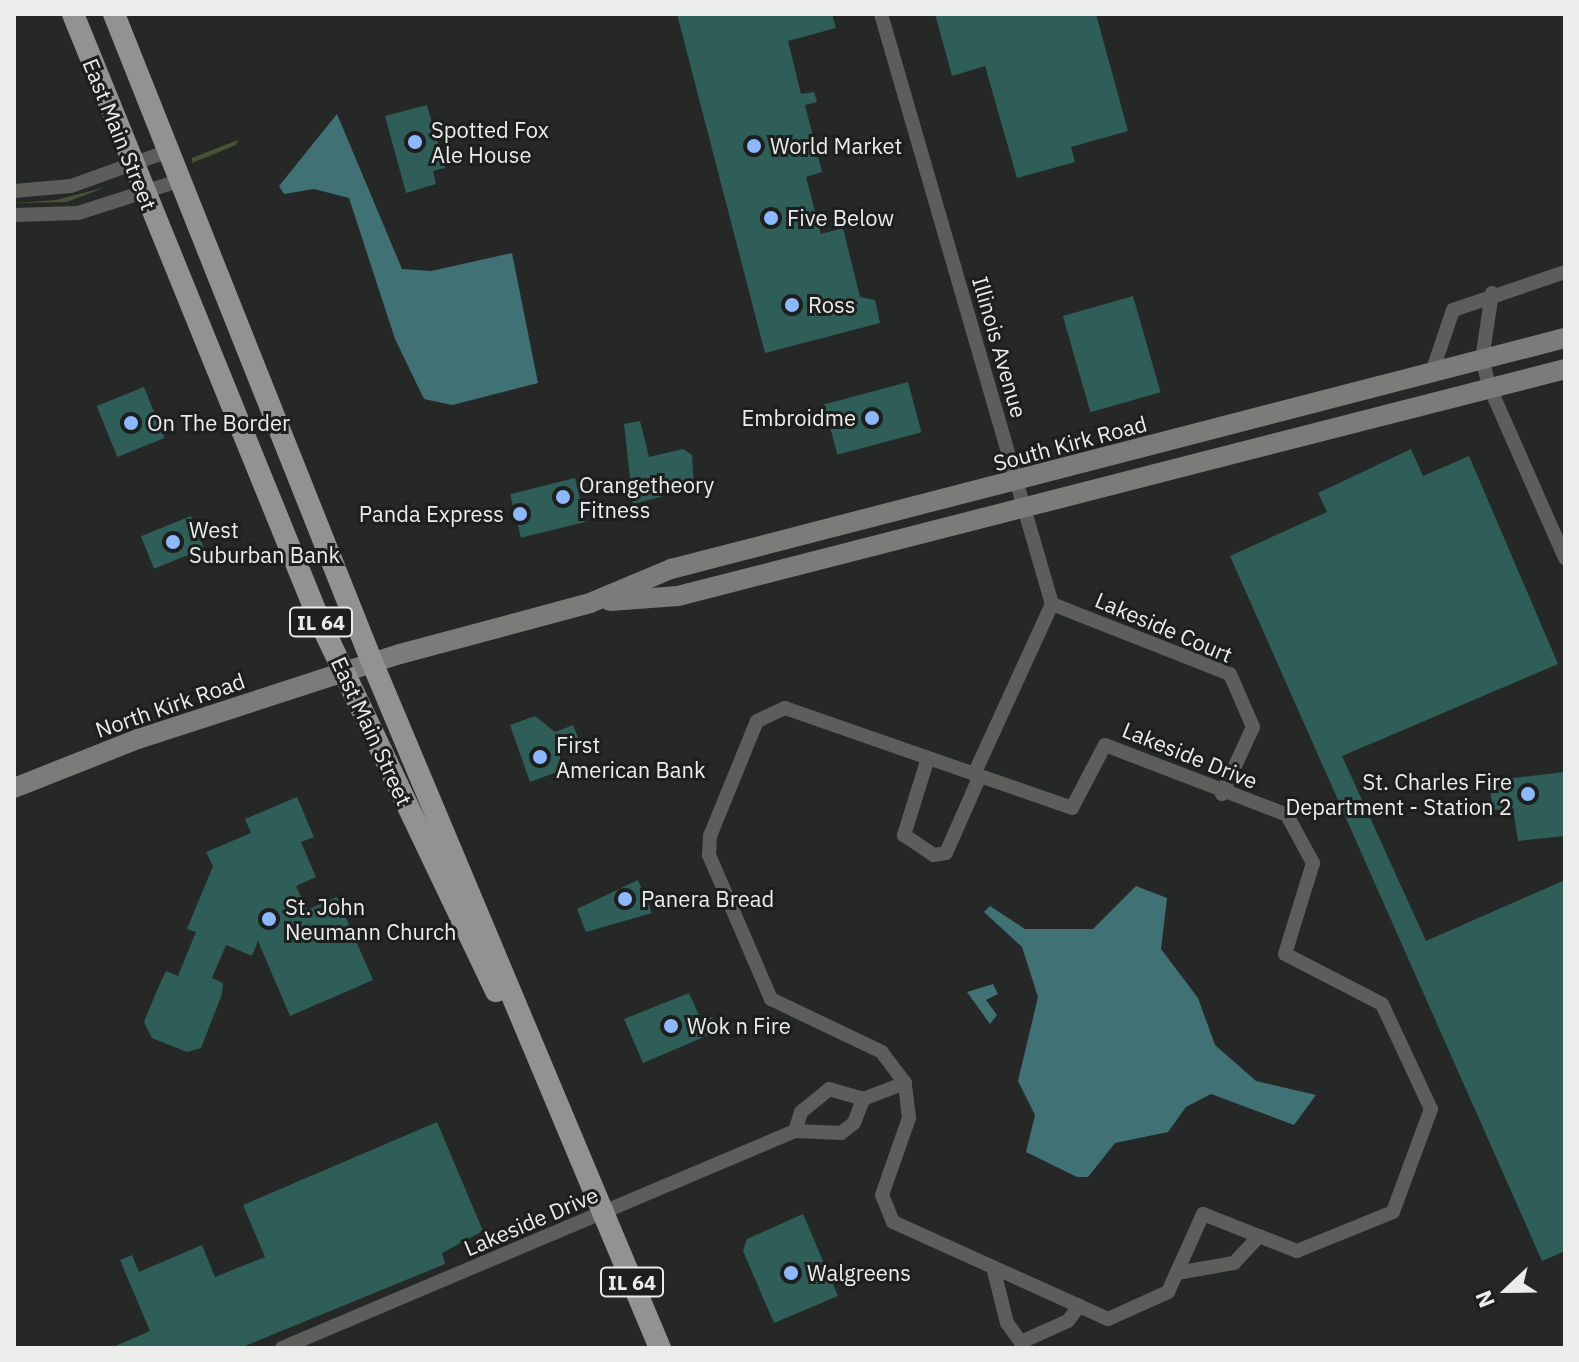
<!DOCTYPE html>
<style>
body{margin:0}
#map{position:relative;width:1579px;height:1362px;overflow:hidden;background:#252827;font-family:"IBM Plex Sans",sans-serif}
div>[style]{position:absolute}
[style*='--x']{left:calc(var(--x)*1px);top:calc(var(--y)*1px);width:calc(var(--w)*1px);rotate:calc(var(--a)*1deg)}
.green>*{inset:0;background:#485333}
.water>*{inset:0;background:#407275}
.building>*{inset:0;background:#2e5e57;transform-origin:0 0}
.minor>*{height:14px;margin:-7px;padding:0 7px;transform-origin:7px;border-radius:7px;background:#5d5e5c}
.secondary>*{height:20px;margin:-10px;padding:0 10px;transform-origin:10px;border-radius:10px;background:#7a7c7a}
.primary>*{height:22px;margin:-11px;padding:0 11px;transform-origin:11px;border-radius:11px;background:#919391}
.dots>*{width:22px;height:22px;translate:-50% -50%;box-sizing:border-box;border:4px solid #1c1f1d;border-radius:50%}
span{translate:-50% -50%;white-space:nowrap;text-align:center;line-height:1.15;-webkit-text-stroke:6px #1c1f1d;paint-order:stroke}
.shield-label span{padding:2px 6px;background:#1c1f1d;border:2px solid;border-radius:6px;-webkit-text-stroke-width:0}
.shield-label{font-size:20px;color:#ebedeb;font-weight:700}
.poi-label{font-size:22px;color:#ebedeb}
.left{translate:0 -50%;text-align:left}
.right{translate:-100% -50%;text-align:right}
.street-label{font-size:22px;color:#ebedeb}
.frame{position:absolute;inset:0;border:16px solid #ebedeb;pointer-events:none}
.north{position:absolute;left:1467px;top:1250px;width:80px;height:80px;-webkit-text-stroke:6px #1c1f1d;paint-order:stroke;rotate:248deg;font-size:22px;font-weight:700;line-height:32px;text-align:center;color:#ebedeb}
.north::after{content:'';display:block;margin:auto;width:28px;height:36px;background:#ebedeb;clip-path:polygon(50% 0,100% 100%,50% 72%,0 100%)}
</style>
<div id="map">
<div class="green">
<i style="clip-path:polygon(238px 140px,236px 145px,192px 163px,192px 158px)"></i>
<i style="clip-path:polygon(106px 187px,67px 202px,14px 203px,56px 200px)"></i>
</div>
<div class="water">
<i style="clip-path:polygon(337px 114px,402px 269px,431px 271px,512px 253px,538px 383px,452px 405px,424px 399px,395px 339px,349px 198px,314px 189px,284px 194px,279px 186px)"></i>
<i style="clip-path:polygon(1136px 886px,1167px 898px,1161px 949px,1198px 998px,1215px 1045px,1256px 1081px,1316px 1095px,1294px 1125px,1211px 1094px,1186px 1107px,1168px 1132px,1115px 1143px,1088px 1177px,1077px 1177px,1026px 1152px,1035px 1115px,1018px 1081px,1038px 997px,1022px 947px,984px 912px,990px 906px,1025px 929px,1093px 929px)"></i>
<i style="clip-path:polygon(993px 984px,998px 994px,986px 1000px,997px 1015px,990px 1024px,967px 992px)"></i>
</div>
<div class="building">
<i style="clip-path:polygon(677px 14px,832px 14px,836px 28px,788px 41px,801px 94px,814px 92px,817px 102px,805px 105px,822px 172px,806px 177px,821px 234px,843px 228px,860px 297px,875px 300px,880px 323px,765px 353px)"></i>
<i style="clip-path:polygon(935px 14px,1096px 14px,1128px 131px,1071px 147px,1075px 162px,1017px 178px,985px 66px,952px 76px)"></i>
<i style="clip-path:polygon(427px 105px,445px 168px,433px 171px,436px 184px,406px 193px,385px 116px)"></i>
<i style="left:1133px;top:296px;width:100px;height:73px;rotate:74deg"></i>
<i style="left:908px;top:382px;width:52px;height:87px;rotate:75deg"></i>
<i style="left:144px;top:387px;width:55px;height:51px;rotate:68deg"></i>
<i style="clip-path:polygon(640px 421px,649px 457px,683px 449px,692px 455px,694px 488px,633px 504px,624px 424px)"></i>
<i style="clip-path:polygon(1411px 449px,1423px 476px,1469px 456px,1558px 664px,1342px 756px,1426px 941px,1565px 880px,1565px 1251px,1542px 1261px,1230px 556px,1327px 512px,1318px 493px)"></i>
<i style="left:575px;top:478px;width:45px;height:67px;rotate:76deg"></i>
<i style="left:191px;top:516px;width:35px;height:54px;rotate:68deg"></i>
<i style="clip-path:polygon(535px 716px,555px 732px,573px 725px,580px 742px,562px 749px,557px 772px,530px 782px,510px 725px)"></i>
<i style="clip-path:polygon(1565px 772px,1565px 836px,1518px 841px,1513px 808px,1493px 810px,1489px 781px)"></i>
<i style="clip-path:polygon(297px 797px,314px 837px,301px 842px,316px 877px,296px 886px,307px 910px,337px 897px,373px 980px,290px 1016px,258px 941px,252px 956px,226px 945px,212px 978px,223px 983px,222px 994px,201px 1048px,187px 1052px,152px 1038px,144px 1022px,158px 988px,166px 971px,178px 976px,196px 932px,187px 929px,213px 866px,206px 852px,251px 833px,245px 819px)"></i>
<i style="clip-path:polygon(638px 880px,652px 913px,586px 932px,577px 909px)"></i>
<i style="clip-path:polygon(689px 993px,702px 1022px,712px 1017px,718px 1031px,643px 1063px,624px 1019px)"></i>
<i style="clip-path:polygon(437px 1122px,483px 1231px,442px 1253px,445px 1264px,240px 1348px,111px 1348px,150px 1331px,120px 1260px,132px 1255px,139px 1272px,202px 1245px,215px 1277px,265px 1257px,243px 1205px)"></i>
<i style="clip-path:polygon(803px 1214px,838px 1296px,774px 1323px,743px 1251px,747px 1239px)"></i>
</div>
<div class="minor">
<i style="--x:881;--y:14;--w:614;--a:73.84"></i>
<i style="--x:1052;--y:604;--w:187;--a:114.6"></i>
<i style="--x:14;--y:191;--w:57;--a:-5"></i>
<i style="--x:71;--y:186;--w:101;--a:-19.7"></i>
<i style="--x:14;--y:215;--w:64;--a:-1.8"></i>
<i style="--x:78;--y:213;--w:105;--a:-17.7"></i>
<i style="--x:1492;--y:293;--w:67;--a:98.6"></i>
<i style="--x:1482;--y:359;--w:30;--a:75"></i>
<i style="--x:1490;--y:388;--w:186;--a:66.2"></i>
<i style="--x:1432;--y:372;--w:65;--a:-71.3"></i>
<i style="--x:1453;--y:310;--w:118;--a:-18.7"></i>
<i style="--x:1052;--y:604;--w:191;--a:21.5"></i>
<i style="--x:1230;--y:674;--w:58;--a:66.5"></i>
<i style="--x:1253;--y:727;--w:74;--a:114.8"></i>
<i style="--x:928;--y:758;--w:81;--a:107.3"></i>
<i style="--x:904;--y:835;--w:36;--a:34"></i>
<i style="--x:934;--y:855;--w:12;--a:-9"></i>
<i style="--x:946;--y:853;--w:84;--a:-66.2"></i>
<i style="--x:795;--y:1131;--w:20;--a:-72"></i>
<i style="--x:801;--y:1112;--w:36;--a:-39"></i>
<i style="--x:829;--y:1089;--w:35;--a:16"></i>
<i style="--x:863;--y:1099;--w:45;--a:-20.9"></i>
<i style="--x:905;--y:1083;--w:39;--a:-127"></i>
<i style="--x:882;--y:1052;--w:123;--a:-154.5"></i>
<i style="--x:771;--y:999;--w:157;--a:-113.3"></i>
<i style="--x:709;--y:855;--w:19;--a:-87"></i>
<i style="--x:710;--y:836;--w:124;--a:-67.8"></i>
<i style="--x:757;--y:721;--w:31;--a:-25"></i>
<i style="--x:785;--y:708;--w:304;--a:19.2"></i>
<i style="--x:1072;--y:808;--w:71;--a:-62.4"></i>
<i style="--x:1105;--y:745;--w:195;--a:21"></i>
<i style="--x:1287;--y:815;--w:55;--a:61.6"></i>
<i style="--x:1313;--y:863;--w:95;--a:107.1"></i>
<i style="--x:1285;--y:954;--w:109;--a:27.3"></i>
<i style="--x:1382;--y:1004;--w:116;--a:65"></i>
<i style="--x:1431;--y:1109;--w:110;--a:110.3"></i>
<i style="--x:1393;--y:1212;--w:104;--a:157.9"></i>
<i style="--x:1297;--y:1251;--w:101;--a:-158.5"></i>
<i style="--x:1203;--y:1214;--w:85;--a:114.2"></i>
<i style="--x:1168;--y:1292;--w:66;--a:155.8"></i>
<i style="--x:1108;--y:1319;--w:236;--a:-155.7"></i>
<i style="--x:893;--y:1222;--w:29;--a:-112"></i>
<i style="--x:882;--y:1195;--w:82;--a:-70.7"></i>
<i style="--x:909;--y:1118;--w:35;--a:-97"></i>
<i style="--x:993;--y:1267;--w:58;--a:76"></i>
<i style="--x:1007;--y:1323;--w:24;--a:54"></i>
<i style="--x:1021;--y:1342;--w:51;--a:-24.1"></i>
<i style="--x:1068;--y:1321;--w:19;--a:-54"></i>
<i style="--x:1177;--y:1273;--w:58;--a:-10"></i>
<i style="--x:1234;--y:1263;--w:37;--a:-47"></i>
<i style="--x:282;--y:1348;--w:557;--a:-22.93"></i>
<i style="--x:795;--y:1131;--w:46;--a:2.5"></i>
<i style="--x:841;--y:1133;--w:16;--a:-38"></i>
<i style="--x:854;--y:1123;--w:26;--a:-69"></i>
</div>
<div class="secondary">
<i style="--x:610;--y:601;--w:68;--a:-4.2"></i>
<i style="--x:678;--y:596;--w:916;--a:-14.35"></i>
<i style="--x:14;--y:788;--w:133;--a:-21.6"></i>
<i style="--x:138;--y:739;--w:275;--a:-18"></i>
<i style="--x:400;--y:654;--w:197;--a:-15"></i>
<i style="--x:590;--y:603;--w:88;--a:-22.8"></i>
<i style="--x:671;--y:569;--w:923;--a:-14.49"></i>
</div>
<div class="primary">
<i style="--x:73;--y:14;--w:656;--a:67.89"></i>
<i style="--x:320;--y:622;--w:409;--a:64.5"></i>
<i style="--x:114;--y:14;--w:697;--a:68.29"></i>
<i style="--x:372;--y:662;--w:744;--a:67.23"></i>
</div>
<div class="dots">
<i style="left:415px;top:142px;background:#8db9fc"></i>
<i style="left:754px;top:146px;background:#8db9fc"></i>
<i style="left:771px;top:218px;background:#8db9fc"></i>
<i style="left:792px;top:305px;background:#8db9fc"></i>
<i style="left:872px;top:418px;background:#8db9fc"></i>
<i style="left:131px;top:423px;background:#8db9fc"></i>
<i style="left:563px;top:497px;background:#8db9fc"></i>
<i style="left:520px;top:514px;background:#8db9fc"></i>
<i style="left:173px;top:542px;background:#8db9fc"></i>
<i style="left:540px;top:757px;background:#8db9fc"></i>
<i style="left:1528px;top:794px;background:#8db9fc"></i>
<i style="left:625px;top:899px;background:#8db9fc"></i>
<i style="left:269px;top:919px;background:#8db9fc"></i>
<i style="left:671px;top:1026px;background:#8db9fc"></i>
<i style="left:791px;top:1273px;background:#8db9fc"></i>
</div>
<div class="shield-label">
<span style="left:321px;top:622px">IL 64</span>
<span style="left:632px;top:1282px">IL 64</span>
</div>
<div class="poi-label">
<span class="left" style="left:431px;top:142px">Spotted Fox<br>Ale House</span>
<span class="left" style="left:770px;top:146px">World Market</span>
<span class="left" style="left:787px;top:218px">Five Below</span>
<span class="left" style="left:808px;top:305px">Ross</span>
<span class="right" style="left:856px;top:418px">Embroidme</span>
<span class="left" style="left:147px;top:423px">On The Border</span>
<span class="left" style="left:579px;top:497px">Orangetheory<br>Fitness</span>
<span class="right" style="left:504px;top:514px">Panda Express</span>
<span class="left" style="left:189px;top:542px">West<br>Suburban Bank</span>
<span class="left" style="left:556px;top:757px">First<br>American Bank</span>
<span class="right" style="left:1512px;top:794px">St. Charles Fire<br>Department - Station 2</span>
<span class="left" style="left:641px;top:899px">Panera Bread</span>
<span class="left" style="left:285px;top:919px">St. John<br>Neumann Church</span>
<span class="left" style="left:687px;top:1026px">Wok n Fire</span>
<span class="left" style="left:807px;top:1273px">Walgreens</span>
</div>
<div class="street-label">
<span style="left:120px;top:134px;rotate:68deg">East Main Street</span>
<span style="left:1000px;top:347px;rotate:74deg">Illinois Avenue</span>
<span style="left:1070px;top:443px;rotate:-15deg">South Kirk Road</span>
<span style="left:1164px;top:627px;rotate:23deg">Lakeside Court</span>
<span style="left:170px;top:705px;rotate:-19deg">North Kirk Road</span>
<span style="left:372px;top:731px;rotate:65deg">East Main Street</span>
<span style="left:1190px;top:755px;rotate:22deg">Lakeside Drive</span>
<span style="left:531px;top:1221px;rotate:-23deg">Lakeside Drive</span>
</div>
<div class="frame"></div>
<div class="north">N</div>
</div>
